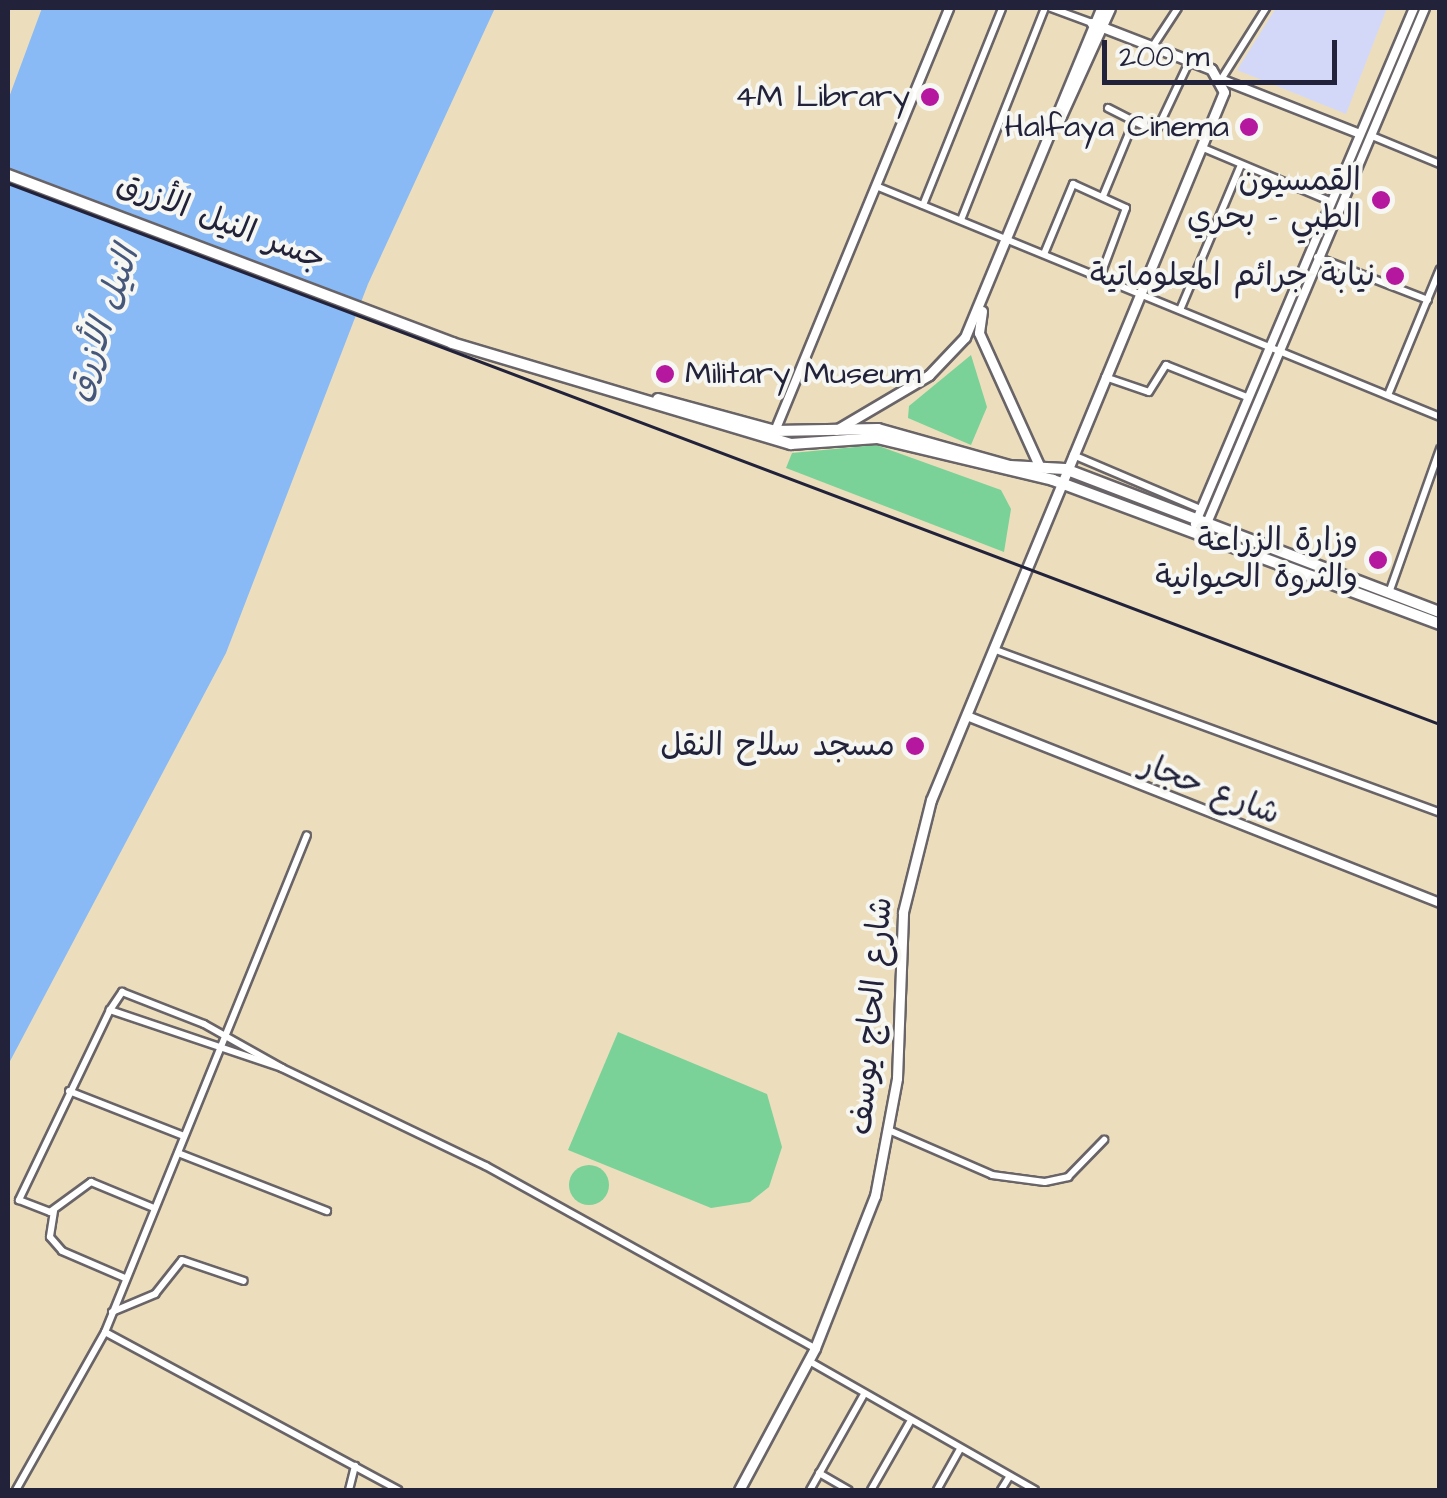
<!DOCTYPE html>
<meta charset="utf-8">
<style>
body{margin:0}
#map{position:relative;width:1447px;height:1498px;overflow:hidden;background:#ecdebc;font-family:"Architects Daughter","Playpen Sans Arabic",sans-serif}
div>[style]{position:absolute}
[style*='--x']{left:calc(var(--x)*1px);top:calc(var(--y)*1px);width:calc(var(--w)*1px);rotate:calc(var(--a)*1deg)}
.built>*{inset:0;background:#d3d8f9}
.green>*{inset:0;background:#7ad298}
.round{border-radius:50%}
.water>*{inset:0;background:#89baf6}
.roads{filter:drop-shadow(2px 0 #696468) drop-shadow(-2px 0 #696468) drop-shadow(0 2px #696468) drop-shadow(0 -2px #696468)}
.minor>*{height:6px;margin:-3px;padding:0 3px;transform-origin:3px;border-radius:3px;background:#fff}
.tertiary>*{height:8px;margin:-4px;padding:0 4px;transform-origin:4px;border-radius:4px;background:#fff}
.secondary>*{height:9px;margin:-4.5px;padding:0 4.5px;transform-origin:4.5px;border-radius:4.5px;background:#fff}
.primary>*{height:10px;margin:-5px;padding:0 5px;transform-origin:5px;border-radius:5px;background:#fff}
.rail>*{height:2.5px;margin:-1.25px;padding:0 1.25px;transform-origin:1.25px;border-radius:1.25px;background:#22223b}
.dots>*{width:28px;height:28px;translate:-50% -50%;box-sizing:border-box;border:5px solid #f6f6f2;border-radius:50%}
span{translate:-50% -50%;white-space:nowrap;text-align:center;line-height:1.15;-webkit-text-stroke:8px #f6f6f2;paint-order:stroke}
.poi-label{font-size:32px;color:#22223b}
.right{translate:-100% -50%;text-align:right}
.left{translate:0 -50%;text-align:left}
.street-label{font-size:32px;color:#22223b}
.water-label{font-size:35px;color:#46577c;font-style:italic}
.frame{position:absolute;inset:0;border:10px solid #22223b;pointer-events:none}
.scale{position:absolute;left:1102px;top:40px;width:235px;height:45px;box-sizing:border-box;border:5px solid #22223b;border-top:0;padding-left:12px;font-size:30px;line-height:35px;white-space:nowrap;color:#22223b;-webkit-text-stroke:8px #f6f6f2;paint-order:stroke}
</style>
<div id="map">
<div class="built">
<i style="clip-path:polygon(1276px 8px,1387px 8px,1346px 114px,1237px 70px)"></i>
</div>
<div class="green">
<i style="clip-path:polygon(971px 355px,987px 407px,971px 445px,908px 418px,909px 406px)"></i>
<i style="clip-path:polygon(876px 445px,1001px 490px,1011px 509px,1004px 552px,786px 468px,792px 453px)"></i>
<i style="clip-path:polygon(618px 1032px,767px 1094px,782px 1147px,769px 1187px,750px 1202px,711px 1208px,568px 1150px)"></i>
<i class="round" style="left:569px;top:1165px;width:40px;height:40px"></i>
</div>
<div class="water">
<i style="clip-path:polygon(42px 8px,495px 8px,368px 284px,226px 653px,8px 1065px,8px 100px)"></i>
</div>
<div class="roads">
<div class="minor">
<i style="--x:1051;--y:8;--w:44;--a:20.1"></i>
<i style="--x:1153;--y:46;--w:45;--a:-56.7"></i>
<i style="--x:1222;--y:78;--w:83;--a:-57.8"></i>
<i style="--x:1108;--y:108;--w:29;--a:27"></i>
<i style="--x:1372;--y:136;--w:74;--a:22.4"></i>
<i style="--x:1201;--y:147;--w:142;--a:22.8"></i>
<i style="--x:876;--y:186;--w:609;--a:22.27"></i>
<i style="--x:1103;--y:196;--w:81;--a:-67.5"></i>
<i style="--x:1134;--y:121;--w:25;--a:27"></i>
<i style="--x:1156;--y:132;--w:80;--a:-64.7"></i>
<i style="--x:923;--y:205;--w:212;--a:-68.1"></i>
<i style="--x:961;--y:220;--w:228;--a:-68.4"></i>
<i style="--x:1044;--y:254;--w:76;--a:-67.5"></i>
<i style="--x:1073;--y:184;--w:58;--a:24.4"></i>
<i style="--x:1126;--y:208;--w:74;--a:110.6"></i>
<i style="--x:1317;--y:257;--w:119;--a:21.2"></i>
<i style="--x:1180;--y:310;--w:157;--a:-67.2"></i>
<i style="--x:1105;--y:377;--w:46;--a:18.8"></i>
<i style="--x:1149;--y:392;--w:32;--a:-58"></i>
<i style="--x:1166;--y:365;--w:87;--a:21.6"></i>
<i style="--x:1388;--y:395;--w:136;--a:-67.6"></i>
<i style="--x:1073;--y:455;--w:138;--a:23"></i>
<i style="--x:1389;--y:593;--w:153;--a:-70.5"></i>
<i style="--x:993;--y:649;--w:476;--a:20.1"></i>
<i style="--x:122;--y:992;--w:88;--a:21.3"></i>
<i style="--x:204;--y:1024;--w:90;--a:29.4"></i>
<i style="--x:282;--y:1068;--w:182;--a:-161.4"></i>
<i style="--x:110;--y:1010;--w:22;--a:-56"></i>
<i style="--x:110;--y:1010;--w:211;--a:115.6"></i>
<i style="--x:19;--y:1200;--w:33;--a:21"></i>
<i style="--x:50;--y:1212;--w:51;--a:-36.2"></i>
<i style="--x:91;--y:1182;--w:68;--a:22.4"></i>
<i style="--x:282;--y:1068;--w:226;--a:25.7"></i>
<i style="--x:486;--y:1166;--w:376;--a:29"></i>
<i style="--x:69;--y:1091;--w:123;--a:21.4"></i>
<i style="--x:891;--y:1131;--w:110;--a:23.5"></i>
<i style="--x:992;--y:1175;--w:53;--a:7.5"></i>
<i style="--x:1045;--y:1182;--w:24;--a:-12"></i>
<i style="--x:1068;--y:1177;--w:52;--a:-45.8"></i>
<i style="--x:178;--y:1153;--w:160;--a:21.3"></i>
<i style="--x:54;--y:1211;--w:26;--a:99"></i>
<i style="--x:50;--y:1237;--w:18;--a:49"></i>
<i style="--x:62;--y:1251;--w:69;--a:23.2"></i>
<i style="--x:112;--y:1312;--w:47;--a:-22.7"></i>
<i style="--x:155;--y:1294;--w:43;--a:-51.5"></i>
<i style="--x:182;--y:1260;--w:65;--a:18.7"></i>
<i style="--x:105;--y:1332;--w:536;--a:-67.88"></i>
<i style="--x:809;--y:1361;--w:260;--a:29.7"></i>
<i style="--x:819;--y:1473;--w:34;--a:30"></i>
<i style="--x:16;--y:1490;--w:181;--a:-60.6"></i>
<i style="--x:105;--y:1332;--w:333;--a:28.3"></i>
<i style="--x:349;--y:1490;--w:25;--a:-76"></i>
<i style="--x:810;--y:1490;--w:108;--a:-60.6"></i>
<i style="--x:871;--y:1490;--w:78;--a:-60.2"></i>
<i style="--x:937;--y:1490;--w:47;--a:-60.7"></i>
<i style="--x:1001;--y:1490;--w:15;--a:-58"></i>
</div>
<div class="tertiary">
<i style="--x:1223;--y:80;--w:147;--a:21.5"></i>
<i style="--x:775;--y:431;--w:457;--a:-67.6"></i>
<i style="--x:1195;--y:524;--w:561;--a:-67"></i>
<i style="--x:1202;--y:535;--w:572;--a:-67.06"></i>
<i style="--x:967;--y:716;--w:509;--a:21.57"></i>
</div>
<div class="secondary">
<i style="--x:1057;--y:125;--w:128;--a:-65.6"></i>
<i style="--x:982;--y:311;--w:22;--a:98"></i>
<i style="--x:979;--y:333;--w:145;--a:65.6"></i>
<i style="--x:836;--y:430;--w:108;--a:-30.6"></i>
<i style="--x:929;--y:375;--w:52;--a:-46.5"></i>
<i style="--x:965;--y:337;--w:356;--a:-67.5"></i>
<i style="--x:739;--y:1490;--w:161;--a:-61.8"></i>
<i style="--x:815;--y:1348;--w:163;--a:-68.5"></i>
<i style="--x:875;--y:1196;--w:120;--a:-79.4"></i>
<i style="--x:897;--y:1078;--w:166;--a:-87.9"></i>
<i style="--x:903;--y:912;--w:115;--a:-76"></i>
<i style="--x:931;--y:800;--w:766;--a:-67.52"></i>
<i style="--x:1224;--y:92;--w:26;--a:-119"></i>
<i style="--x:1211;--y:69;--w:128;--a:-158.9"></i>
</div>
<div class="primary">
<i style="--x:8;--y:175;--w:475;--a:20.7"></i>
<i style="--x:452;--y:343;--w:354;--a:16.6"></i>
<i style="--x:791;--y:444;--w:86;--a:-4"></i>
<i style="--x:877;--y:438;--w:181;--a:13.4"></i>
<i style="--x:1053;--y:480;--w:413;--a:20.4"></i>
<i style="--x:658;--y:399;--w:121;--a:15.3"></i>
<i style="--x:775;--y:431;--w:103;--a:-1.1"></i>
<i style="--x:878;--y:429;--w:137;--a:15.7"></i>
<i style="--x:1010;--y:466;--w:55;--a:3.1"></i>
<i style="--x:1065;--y:469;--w:401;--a:20.9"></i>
</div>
</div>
<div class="rail">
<i style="--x:8;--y:183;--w:1531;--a:20.7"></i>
</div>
<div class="dots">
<i style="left:930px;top:97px;background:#b5179e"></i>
<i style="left:1249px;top:127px;background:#b5179e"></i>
<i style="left:1381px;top:200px;background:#b5179e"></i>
<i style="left:1395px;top:276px;background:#b5179e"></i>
<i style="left:665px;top:374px;background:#b5179e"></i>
<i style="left:1378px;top:560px;background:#b5179e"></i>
<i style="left:915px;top:746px;background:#b5179e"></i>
</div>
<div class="poi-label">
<span class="right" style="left:910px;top:97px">4M Library</span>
<span class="right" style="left:1229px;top:127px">Halfaya Cinema</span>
<span class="right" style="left:1361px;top:200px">القمسيون<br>الطبي - بحري</span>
<span class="right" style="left:1375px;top:276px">نيابة جرائم المعلوماتية</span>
<span class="left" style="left:685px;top:374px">Military Museum</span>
<span class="right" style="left:1358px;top:560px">وزارة الزراعة<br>والثروة الحيوانية</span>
<span class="right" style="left:895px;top:746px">مسجد سلاح النقل</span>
</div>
<div class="street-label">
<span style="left:221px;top:222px;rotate:21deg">جسر النيل الأزرق</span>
<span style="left:1210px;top:790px;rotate:21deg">شارع حجار</span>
<span style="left:872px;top:1016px;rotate:-85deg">شارع الحاج يوسف</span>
</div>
<div class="water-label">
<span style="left:103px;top:324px;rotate:-71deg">النيل الأزرق</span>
</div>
<div class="frame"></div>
<div class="scale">200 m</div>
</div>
